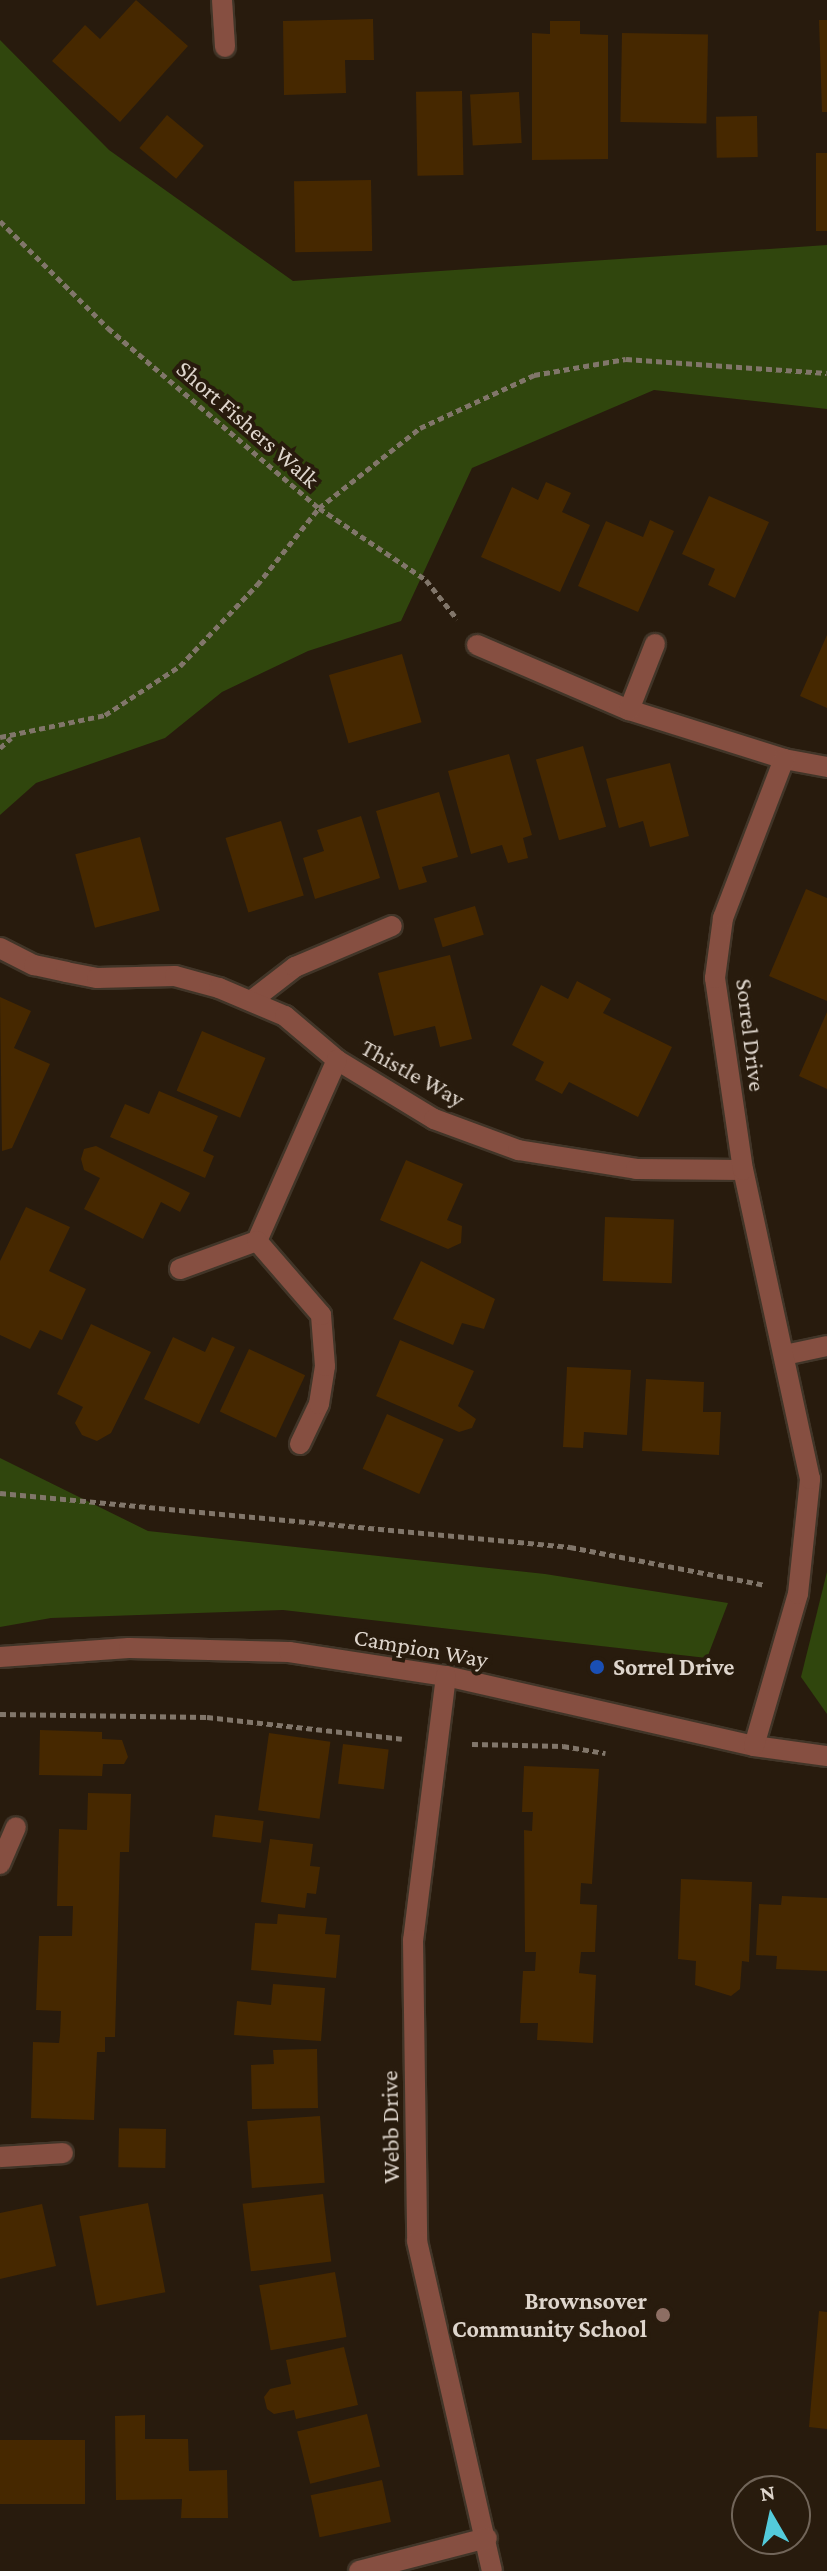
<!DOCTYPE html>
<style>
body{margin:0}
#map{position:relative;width:827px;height:2571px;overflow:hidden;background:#281b0d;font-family:"Crimson Pro",serif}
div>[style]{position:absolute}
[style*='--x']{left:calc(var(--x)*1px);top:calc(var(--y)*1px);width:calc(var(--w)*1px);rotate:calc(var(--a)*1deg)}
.green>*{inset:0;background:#30460d}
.building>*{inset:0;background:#462800;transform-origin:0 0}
.path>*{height:5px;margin-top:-2.5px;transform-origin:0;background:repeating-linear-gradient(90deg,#81766a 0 6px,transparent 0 10px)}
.roads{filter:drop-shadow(2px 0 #413528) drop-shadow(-2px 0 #413528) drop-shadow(0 2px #413528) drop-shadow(0 -2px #413528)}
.lane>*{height:20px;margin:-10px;padding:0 10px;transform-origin:10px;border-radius:10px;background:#864f41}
.street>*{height:20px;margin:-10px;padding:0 10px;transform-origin:10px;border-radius:10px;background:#864f41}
.dots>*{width:22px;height:22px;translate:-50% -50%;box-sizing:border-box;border:4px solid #281b0d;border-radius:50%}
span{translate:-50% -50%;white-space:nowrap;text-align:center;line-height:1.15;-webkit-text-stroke:8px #281b0d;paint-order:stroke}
.street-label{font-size:24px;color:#ded5cc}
.poi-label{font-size:24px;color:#ded5cc;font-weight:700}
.left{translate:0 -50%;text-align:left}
.right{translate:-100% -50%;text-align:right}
.north{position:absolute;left:731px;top:2475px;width:80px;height:80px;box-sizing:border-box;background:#281b0d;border:2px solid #716559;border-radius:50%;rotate:351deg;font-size:22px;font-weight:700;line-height:32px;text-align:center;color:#ded5cc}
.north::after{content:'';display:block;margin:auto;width:28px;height:36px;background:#53cbdb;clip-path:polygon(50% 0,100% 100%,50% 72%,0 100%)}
</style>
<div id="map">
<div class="green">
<i style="clip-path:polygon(0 40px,109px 150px,293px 281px,827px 245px,827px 409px,654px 390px,472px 468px,401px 621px,308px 651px,222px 692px,165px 738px,36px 783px,0 815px)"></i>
<i style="clip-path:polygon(0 1458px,148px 1531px,545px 1574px,728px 1603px,707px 1658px,283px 1610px,51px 1618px,0 1627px)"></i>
<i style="clip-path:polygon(827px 1572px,827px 1714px,801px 1677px)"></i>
</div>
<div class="building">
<i style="clip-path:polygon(136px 0,188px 46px,120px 122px,52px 61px,85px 25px,100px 39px)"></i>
<i style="clip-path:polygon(373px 19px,374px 60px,345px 60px,346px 93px,284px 95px,283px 21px)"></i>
<i style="clip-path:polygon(819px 20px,827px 20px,827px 112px,822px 112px)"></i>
<i style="clip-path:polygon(550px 21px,580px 21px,580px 34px,608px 35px,608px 159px,532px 160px,532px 33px,550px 34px)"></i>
<i style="left:622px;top:33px;width:86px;height:89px;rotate:1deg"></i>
<i style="left:462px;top:91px;width:84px;height:46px;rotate:89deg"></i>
<i style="left:519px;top:92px;width:51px;height:49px;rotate:87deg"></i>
<i style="left:167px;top:115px;width:48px;height:43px;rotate:40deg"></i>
<i style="left:757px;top:116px;width:41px;height:41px;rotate:89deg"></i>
<i style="left:816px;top:153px;width:11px;height:78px"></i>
<i style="left:371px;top:180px;width:71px;height:77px;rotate:89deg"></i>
<i style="clip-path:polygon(546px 482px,571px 493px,562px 512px,590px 525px,560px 592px,481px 557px,512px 487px,538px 500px)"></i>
<i style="clip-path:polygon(709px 496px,769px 522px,735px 598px,708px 585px,715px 569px,682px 554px)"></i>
<i style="clip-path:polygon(650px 520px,674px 531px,638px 612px,578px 586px,606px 521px,643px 537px)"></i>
<i style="clip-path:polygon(827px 635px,827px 708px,800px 696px)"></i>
<i style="left:402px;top:654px;width:71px;height:76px;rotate:74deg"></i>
<i style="left:583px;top:746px;width:84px;height:49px;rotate:74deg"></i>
<i style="clip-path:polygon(509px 754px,532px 835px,523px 838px,528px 858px,508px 863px,502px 845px,471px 854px,448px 771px)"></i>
<i style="clip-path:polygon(670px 763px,689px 836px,650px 847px,643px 821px,619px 828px,606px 779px)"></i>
<i style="clip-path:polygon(439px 792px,458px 857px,422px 867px,427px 882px,399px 890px,376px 811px)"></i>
<i style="clip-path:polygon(361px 816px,380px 878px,315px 899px,303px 858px,324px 851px,317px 830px)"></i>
<i style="left:281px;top:821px;width:78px;height:58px;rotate:73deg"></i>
<i style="left:140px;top:837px;width:76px;height:67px;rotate:75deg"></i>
<i style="clip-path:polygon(806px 889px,827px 898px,827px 1001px,769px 976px)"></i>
<i style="left:475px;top:906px;width:30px;height:43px;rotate:73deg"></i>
<i style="clip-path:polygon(450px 955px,472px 1039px,440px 1047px,435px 1026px,394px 1036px,378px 973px)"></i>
<i style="clip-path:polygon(577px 981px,611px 999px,603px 1013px,672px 1047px,638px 1117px,569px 1082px,562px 1094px,535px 1080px,544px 1062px,512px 1045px,541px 985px,568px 999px)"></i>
<i style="clip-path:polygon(0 997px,31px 1011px,14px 1048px,50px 1064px,12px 1148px,2px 1151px)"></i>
<i style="clip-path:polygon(827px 1012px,827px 1089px,799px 1076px)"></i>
<i style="left:202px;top:1031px;width:69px;height:65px;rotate:23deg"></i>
<i style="clip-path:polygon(159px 1091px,218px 1116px,203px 1151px,214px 1156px,205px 1178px,110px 1137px,125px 1104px,149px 1114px)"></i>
<i style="clip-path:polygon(96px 1146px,190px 1193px,180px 1212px,161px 1202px,143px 1239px,84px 1209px,100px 1178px,84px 1170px,81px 1159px,84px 1149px)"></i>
<i style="clip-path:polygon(406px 1160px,463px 1184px,447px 1220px,462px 1226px,461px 1243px,448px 1249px,380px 1220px)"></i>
<i style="clip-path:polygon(26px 1207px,70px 1227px,49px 1271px,86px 1289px,62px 1340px,40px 1330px,30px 1349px,0 1335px,0 1261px)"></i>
<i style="left:605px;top:1217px;width:69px;height:64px;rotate:2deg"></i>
<i style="clip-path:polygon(421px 1261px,495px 1299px,484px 1329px,462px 1323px,453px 1345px,393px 1319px)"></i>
<i style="clip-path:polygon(91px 1324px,151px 1352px,111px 1433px,97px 1441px,82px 1435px,75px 1423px,83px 1407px,57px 1394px)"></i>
<i style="clip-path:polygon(173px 1337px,205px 1352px,212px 1337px,235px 1347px,199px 1424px,144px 1399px)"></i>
<i style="clip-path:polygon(400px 1340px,474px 1371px,458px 1406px,476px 1419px,472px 1428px,459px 1432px,376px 1396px)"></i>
<i style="left:249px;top:1349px;width:62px;height:69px;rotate:25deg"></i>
<i style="clip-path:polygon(567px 1367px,631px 1370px,627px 1435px,584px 1432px,583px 1448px,563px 1447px)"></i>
<i style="clip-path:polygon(646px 1379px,704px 1382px,703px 1412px,721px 1412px,719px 1455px,642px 1451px)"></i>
<i style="left:387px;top:1414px;width:62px;height:60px;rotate:24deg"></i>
<i style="clip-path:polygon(40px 1730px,102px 1732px,102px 1739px,122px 1740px,128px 1757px,124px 1764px,103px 1764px,102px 1776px,39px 1775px)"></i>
<i style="left:269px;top:1733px;width:62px;height:78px;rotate:8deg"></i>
<i style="left:343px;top:1744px;width:46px;height:40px;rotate:7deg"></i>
<i style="clip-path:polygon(524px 1766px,599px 1769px,592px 1884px,581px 1883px,580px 1904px,597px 1905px,595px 1952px,581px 1952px,579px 1973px,596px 1975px,593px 2043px,537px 2040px,538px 2023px,520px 2023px,523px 1971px,535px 1971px,536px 1952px,525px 1952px,524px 1830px,532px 1831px,533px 1812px,522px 1812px)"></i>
<i style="clip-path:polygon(88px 1793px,131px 1794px,129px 1852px,120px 1852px,115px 2037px,105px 2037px,105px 2052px,97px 2052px,94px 2120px,31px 2118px,33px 2042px,59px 2043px,60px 2035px,61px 2011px,36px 2010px,39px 1936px,72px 1936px,73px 1906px,57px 1906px,59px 1829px,87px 1830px)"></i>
<i style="left:215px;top:1815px;width:49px;height:22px;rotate:7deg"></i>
<i style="clip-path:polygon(270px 1839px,313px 1844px,310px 1866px,320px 1867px,316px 1894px,307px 1893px,305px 1908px,261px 1902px)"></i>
<i style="clip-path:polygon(681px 1879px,752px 1882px,749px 1962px,742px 1961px,740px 1989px,731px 1996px,695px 1985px,696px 1961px,678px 1959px)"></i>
<i style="clip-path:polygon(782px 1896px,827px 1898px,827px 1971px,776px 1969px,777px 1956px,756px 1955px,759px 1904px,781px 1905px)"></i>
<i style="clip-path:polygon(278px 1914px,327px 1918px,325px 1934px,340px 1935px,336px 1978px,251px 1970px,255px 1923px,277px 1924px)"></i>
<i style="clip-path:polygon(273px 1984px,325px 1988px,321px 2041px,234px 2035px,237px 2001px,271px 2005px)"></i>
<i style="clip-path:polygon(317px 2049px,318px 2108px,252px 2109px,251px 2065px,274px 2064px,273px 2050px)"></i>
<i style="left:320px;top:2116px;width:67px;height:73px;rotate:86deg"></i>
<i style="left:166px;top:2129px;width:39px;height:47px;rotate:91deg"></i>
<i style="left:323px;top:2194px;width:68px;height:81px;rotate:83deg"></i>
<i style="left:148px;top:2203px;width:91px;height:70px;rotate:79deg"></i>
<i style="clip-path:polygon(42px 2204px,56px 2266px,0 2279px,0 2213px)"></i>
<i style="left:335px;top:2272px;width:66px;height:77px;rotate:80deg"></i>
<i style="clip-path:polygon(819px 2311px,827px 2312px,827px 2429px,809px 2427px)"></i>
<i style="clip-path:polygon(344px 2347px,358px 2405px,296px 2419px,294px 2410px,274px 2414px,267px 2409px,264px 2397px,270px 2389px,291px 2384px,286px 2360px)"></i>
<i style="left:367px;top:2414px;width:54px;height:72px;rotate:76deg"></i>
<i style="clip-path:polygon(145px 2415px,145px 2439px,188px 2439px,189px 2471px,227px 2470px,228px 2518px,181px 2518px,182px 2499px,116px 2500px,115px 2416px)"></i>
<i style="left:0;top:2440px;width:85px;height:64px"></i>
<i style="left:382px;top:2480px;width:43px;height:73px;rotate:78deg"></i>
</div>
<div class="path">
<i style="--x:0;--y:221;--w:152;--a:44.7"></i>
<i style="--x:108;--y:328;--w:277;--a:40.5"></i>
<i style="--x:319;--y:508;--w:129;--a:33.9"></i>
<i style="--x:426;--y:580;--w:50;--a:51.5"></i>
<i style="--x:0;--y:737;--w:107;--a:-11.8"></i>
<i style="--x:105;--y:715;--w:90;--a:-33.2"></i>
<i style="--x:180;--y:666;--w:112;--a:-46.5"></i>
<i style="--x:257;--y:585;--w:99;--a:-51.2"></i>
<i style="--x:319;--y:508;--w:129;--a:-38.4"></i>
<i style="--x:420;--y:428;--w:126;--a:-24.9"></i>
<i style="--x:534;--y:375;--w:93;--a:-9.9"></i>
<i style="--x:626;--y:359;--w:201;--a:4"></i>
<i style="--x:0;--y:748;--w:15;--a:-42"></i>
<i style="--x:0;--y:1493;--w:573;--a:5.41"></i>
<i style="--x:570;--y:1547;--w:199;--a:11"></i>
<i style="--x:0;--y:1714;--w:207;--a:0.8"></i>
<i style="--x:207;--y:1717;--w:196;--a:6.4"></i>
<i style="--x:472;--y:1744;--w:91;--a:1.3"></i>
<i style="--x:563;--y:1746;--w:43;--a:9.5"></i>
</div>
<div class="roads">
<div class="lane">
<i style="--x:0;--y:948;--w:38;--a:27"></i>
<i style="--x:34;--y:965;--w:33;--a:12"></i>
<i style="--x:66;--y:972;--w:32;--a:11"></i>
<i style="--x:97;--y:978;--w:78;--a:-1.5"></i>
<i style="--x:175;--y:976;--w:46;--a:15.3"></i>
<i style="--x:251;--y:1001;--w:56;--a:-37.7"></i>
<i style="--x:295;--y:967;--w:105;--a:-22.9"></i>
<i style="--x:300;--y:1444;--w:44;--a:-64.6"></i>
<i style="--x:319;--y:1404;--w:38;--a:-81"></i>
<i style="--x:325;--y:1366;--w:51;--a:-94.5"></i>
<i style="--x:0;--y:1864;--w:40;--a:-66.6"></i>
</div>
<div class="street">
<i style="--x:222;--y:0;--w:47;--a:86.3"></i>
<i style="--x:477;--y:645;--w:165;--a:23.2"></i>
<i style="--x:629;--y:710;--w:163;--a:17.5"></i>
<i style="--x:784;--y:759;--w:44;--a:10.5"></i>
<i style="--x:629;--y:710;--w:71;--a:-68.5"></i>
<i style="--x:219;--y:988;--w:72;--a:23"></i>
<i style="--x:285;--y:1016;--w:68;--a:40.2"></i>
<i style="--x:337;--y:1060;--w:114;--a:31.3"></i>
<i style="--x:434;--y:1119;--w:90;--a:20.3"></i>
<i style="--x:518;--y:1150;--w:120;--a:9.1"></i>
<i style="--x:636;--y:1169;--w:107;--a:0.5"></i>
<i style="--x:257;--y:1241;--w:198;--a:-66.2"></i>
<i style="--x:180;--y:1269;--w:82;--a:-20"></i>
<i style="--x:257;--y:1241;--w:98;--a:49.1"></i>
<i style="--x:785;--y:1355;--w:43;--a:-12.1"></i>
<i style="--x:0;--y:1657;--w:129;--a:-4"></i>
<i style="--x:129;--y:1648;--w:160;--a:1.4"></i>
<i style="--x:289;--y:1652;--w:159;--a:8.7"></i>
<i style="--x:446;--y:1676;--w:316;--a:12.8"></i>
<i style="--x:754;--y:1746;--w:74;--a:7.8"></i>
<i style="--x:446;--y:1676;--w:266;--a:97.1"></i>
<i style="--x:413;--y:1940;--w:301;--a:89.2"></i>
<i style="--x:417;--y:2241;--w:338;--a:77.2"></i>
<i style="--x:754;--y:1746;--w:158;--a:-73.9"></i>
<i style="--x:798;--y:1594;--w:116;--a:-84"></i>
<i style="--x:810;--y:1479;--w:316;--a:-102.2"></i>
<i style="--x:743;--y:1170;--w:194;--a:-98.3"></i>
<i style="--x:715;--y:978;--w:61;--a:-82.4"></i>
<i style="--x:723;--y:918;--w:170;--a:-69"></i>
<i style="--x:0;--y:2157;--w:63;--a:-3.6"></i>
<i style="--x:359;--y:2571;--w:132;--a:-14.5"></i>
</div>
</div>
<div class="dots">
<i style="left:597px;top:1667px;background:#1a4fb4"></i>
<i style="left:663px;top:2315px;background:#8d6e63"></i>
</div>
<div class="street-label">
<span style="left:248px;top:424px;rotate:41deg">Short Fishers Walk</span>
<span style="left:751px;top:1035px;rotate:83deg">Sorrel Drive</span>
<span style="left:413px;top:1073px;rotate:29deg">Thistle Way</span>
<span style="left:421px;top:1648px;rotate:10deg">Campion Way</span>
<span style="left:390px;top:2127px;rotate:-91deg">Webb Drive</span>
</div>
<div class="poi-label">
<span class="left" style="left:613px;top:1667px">Sorrel Drive</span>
<span class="right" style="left:647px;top:2315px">Brownsover<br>Community School</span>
</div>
<div class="north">N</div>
</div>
